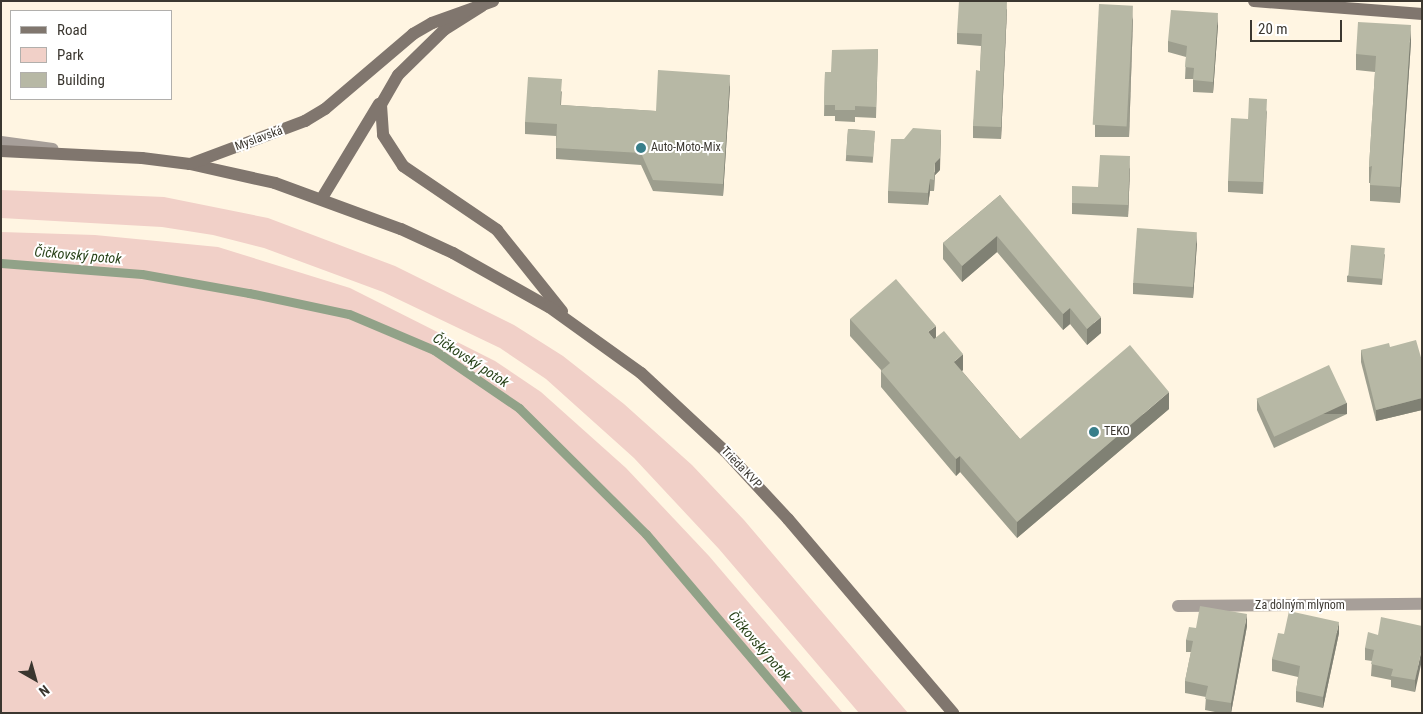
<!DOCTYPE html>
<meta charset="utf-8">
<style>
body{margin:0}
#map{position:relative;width:1423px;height:714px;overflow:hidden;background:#fff5e2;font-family:"Roboto Condensed",sans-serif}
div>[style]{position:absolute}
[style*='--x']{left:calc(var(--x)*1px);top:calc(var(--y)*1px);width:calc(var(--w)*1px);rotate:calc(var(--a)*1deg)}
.green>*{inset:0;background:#f1d0c8}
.stream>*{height:9px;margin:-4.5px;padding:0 4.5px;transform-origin:4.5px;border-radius:4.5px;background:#91a288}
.street>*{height:12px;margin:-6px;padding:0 6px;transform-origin:6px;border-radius:6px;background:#a79f99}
.secondary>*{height:12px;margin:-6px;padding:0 6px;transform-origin:6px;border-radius:6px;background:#80766e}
.wall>*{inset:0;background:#9d9e8e;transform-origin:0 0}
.shaded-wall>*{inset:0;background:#808174;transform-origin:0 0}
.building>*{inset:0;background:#b7b8a5;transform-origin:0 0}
.dots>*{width:14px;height:14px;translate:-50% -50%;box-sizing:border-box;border:2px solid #fff;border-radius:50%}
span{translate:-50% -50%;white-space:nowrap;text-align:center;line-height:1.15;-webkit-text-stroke:4px #fff;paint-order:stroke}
.street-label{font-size:12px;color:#3b3730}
.poi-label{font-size:12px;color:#3b3730}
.left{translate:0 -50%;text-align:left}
.water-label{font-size:14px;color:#284219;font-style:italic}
.frame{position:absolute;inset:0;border:2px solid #3b3730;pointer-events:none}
.legend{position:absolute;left:10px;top:10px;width:162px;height:90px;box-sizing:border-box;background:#fff;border:1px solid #b1afac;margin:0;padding:6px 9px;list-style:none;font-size:15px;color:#3b3730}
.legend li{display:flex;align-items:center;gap:10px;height:25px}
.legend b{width:25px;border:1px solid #b1afac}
.north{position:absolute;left:10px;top:654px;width:50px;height:50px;-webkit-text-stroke:4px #fff;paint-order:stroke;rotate:142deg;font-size:14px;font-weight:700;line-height:20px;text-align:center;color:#3b3730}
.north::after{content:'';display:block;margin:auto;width:18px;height:22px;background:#3b3730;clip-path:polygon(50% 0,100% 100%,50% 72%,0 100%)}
.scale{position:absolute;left:1250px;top:20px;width:92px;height:22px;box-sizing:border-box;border:2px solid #3b3730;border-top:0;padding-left:6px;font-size:15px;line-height:18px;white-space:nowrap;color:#3b3730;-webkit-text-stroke:4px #fff;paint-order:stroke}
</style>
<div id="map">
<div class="green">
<i style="clip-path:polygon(1px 190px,164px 197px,268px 218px,395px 266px,514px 325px,563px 356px,624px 404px,692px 465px,744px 520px,908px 713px,859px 713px,719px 549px,634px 458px,546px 379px,500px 348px,383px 292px,264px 248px,213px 235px,162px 227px,1px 218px)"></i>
<i style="clip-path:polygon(1px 232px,95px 235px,218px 247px,350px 288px,495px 361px,541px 392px,626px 468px,709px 556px,843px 713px,1px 713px)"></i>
</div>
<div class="stream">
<i style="--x:1;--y:263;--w:141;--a:4.5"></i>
<i style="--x:142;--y:274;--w:109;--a:10.1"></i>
<i style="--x:249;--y:293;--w:102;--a:11.9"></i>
<i style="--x:349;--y:314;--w:92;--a:23"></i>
<i style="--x:434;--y:350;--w:103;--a:34.3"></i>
<i style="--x:519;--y:408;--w:179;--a:44.8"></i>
<i style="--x:646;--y:534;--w:235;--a:49.7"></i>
</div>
<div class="street">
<i style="--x:1;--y:142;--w:52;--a:7.7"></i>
<i style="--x:1178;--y:606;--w:244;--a:-0.5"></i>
</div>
<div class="secondary">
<i style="--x:1254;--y:1;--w:169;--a:4.4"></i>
<i style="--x:482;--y:6;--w:45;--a:147.7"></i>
<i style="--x:444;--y:30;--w:64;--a:135.6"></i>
<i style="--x:398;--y:75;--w:34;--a:120"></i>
<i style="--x:381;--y:105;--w:30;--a:86"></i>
<i style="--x:383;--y:135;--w:37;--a:57"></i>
<i style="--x:403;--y:166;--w:114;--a:34.2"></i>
<i style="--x:497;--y:230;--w:104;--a:51.3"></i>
<i style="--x:1;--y:151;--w:141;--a:2.8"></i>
<i style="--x:142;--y:158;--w:48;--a:7.1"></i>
<i style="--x:190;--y:164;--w:87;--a:12.6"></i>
<i style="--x:275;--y:183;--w:134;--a:20.1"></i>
<i style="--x:401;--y:229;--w:57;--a:24.8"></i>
<i style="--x:453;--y:253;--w:110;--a:29.4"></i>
<i style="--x:549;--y:307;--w:113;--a:35.7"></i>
<i style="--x:641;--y:373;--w:115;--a:42.9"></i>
<i style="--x:725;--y:451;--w:93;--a:47.2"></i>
<i style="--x:788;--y:519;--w:255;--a:49.6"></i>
<i style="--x:190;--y:164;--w:123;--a:-20.5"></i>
<i style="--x:305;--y:121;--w:23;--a:-31"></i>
<i style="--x:325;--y:109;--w:116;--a:-40.4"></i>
<i style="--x:413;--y:34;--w:22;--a:-30"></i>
<i style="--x:432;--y:23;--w:65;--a:-19.8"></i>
<i style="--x:322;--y:198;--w:110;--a:-58.8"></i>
</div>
<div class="wall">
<i style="clip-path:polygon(1007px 9px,1001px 139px,973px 138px,973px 126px,980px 71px,981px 46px,957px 44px,957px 33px)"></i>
<i style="clip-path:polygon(1133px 17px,1129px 137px,1095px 137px,1095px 125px)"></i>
<i style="clip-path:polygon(1218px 25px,1213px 93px,1193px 92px,1193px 79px,1185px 79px,1186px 57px,1168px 52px,1168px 41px)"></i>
<i style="clip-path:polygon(1411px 42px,1400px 203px,1370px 201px,1370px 183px,1369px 183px,1369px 167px,1375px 72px,1356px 70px,1356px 54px)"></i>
<i style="clip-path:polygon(878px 49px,876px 118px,855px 117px,855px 122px,835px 121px,835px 116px,824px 116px,825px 72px,831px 72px)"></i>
<i style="clip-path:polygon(730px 86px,723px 196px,653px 191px,641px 165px,556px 159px,556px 136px,525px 134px,525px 122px,562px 91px,561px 105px,656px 111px)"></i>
<i style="clip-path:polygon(1267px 110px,1263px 194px,1228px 192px,1228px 181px)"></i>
<i style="left:848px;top:129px;width:27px;height:32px;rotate:4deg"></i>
<i style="clip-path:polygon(1130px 168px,1128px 217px,1072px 214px,1072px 203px)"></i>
<i style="clip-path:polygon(940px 170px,935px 175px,934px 191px,930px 191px,928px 205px,888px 203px,888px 191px)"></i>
<i style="clip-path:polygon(1000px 195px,1101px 333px,1087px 345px,1070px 324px,1063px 330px,997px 252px,962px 282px,943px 259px,943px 243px)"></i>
<i style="clip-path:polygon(1197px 243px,1193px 298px,1133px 294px,1133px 283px)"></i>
<i style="clip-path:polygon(1385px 254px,1382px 285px,1347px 282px,1347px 276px)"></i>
<i style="clip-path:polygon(850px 319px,936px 338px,963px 370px,962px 371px,1020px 439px,1169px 409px,1017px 538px,960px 472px,956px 476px,881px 387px,881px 370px,850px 336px)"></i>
<i style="clip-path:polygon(1390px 347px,1422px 361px,1422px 410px,1376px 421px,1361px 362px,1361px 350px)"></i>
<i style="clip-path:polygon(1257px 399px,1347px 414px,1274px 448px,1257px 410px)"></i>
<i style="clip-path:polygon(1247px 626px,1231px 713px,1220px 713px,1205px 710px,1206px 697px,1185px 693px,1185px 681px,1191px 652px,1186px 652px,1186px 640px,1196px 628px)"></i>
<i style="clip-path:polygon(1422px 626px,1415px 692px,1391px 687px,1391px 680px,1371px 676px,1372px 661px,1365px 660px,1365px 648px,1378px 635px)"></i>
<i style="clip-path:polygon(1339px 633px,1323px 708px,1296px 702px,1296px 691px,1298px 677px,1272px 671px,1272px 659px,1284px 634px)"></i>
</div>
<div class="shaded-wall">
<i style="clip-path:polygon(1007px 1px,1007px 9px,1001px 139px,1001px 127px)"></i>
<i style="clip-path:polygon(1133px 6px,1133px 17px,1129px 137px,1129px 126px)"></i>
<i style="clip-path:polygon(1218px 13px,1218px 25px,1213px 93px,1213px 82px)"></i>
<i style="clip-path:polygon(1411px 25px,1411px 42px,1400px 203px,1400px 187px)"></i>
<i style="clip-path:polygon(730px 75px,730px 86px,723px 196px,723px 184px)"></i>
<i style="clip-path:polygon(941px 130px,940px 170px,935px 175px,934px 191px,935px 163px)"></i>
<i style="clip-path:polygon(1130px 156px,1130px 168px,1128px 217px,1128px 205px)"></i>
<i style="clip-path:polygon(930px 179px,930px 191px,928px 205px,928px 193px)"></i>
<i style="clip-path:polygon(1197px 232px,1197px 243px,1193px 298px,1193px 287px)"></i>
<i style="clip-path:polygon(997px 236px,997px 252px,962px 282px,962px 266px)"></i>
<i style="clip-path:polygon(1070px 308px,1070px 324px,1063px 330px,1063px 314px)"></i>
<i style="clip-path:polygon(1101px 317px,1101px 333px,1087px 345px,1087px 329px)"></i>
<i style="clip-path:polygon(936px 326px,936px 342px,928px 332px)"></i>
<i style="clip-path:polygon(963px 354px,963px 370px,954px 378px,954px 362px)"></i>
<i style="clip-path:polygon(1169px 392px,1169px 409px,1017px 538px,1017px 522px)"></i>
<i style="clip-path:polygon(1422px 398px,1422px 410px,1376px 421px,1376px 410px)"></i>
<i style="left:1347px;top:403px;width:11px;height:81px;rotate:90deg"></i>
<i style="clip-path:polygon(960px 456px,960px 472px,956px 476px,956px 459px)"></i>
<i style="clip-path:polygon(1247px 614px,1247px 626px,1231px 713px,1231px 703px)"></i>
<i style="clip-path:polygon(1339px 622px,1339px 633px,1323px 708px,1323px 697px)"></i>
<i style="clip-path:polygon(1422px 648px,1422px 660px,1415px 692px,1415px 680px)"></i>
</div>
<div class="building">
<i style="clip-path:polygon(959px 1px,1007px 1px,1001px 127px,973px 126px,976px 70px,980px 71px,982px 34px,957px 33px)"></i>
<i style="left:1099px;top:4px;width:34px;height:121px;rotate:3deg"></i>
<i style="clip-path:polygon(1171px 10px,1218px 13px,1213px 82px,1193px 80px,1194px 68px,1185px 67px,1187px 46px,1168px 41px)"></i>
<i style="clip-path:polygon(1358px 22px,1411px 25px,1400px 187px,1370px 185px,1372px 166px,1369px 167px,1376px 56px,1356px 54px)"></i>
<i style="clip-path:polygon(878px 49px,876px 107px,855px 106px,855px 110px,835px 110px,835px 105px,824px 105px,825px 72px,831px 72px,832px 50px)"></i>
<i style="clip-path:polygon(658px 70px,730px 75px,723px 184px,653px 180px,641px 153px,556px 148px,557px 124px,525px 122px,528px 77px,562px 79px,560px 105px,656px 111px)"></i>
<i style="clip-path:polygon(1249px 98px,1267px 99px,1263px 182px,1228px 181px,1231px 118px,1248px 119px)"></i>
<i style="clip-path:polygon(913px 128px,941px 130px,940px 158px,935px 163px,934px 180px,930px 179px,928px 193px,888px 191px,891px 139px,904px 139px)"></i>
<i style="left:848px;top:129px;width:27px;height:26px;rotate:4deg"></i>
<i style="clip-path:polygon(1100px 155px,1130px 156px,1128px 205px,1072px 203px,1072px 186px,1098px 187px)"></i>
<i style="clip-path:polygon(1000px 195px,1101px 317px,1087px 329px,1070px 308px,1063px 314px,997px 236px,962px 266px,943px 243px)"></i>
<i style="left:1137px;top:228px;width:60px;height:55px;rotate:4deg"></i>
<i style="left:1351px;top:245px;width:34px;height:31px;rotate:5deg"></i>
<i style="clip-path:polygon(896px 279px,936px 326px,928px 332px,934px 339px,944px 331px,963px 354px,954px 362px,1020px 439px,1130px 345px,1169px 392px,1017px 522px,960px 456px,956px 459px,881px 371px,890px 363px,850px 319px)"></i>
<i style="clip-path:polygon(1416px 340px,1422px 361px,1422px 398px,1376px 410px,1361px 350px,1389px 343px,1390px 347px)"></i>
<i style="left:1329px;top:365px;width:42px;height:80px;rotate:65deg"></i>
<i style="clip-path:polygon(1200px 606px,1247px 614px,1231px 703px,1205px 699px,1208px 686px,1185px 681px,1193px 641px,1186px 640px,1189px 627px,1196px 628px)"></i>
<i style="clip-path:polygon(1289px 611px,1339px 622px,1323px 697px,1296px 691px,1300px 666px,1272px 659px,1278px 633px,1284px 634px)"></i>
<i style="clip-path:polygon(1381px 617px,1422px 626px,1422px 648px,1415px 680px,1391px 676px,1393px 669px,1371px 664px,1374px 650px,1365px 648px,1368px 632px,1378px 635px)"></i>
</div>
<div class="dots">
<i style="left:641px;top:148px;background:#387e8a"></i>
<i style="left:1094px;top:432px;background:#387e8a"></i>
</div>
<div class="street-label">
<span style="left:259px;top:139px;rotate:-20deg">Myslavská</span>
<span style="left:741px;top:468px;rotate:46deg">Trieda KVP</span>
<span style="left:1300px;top:606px">Za dolným mlynom</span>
</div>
<div class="poi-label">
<span class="left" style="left:651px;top:148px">Auto-Moto-Mix</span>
<span class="left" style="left:1104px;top:432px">TEKO</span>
</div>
<div class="water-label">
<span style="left:78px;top:255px;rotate:5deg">Čičkovský potok</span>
<span style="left:471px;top:360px;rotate:33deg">Čičkovský potok</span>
<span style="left:760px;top:646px;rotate:49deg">Čičkovský potok</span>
</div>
<div class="frame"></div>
<ul class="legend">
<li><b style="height:6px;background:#80766e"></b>Road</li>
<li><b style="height:14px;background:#f1d0c8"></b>Park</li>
<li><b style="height:14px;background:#b7b8a5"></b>Building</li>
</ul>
<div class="north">N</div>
<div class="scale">20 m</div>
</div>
